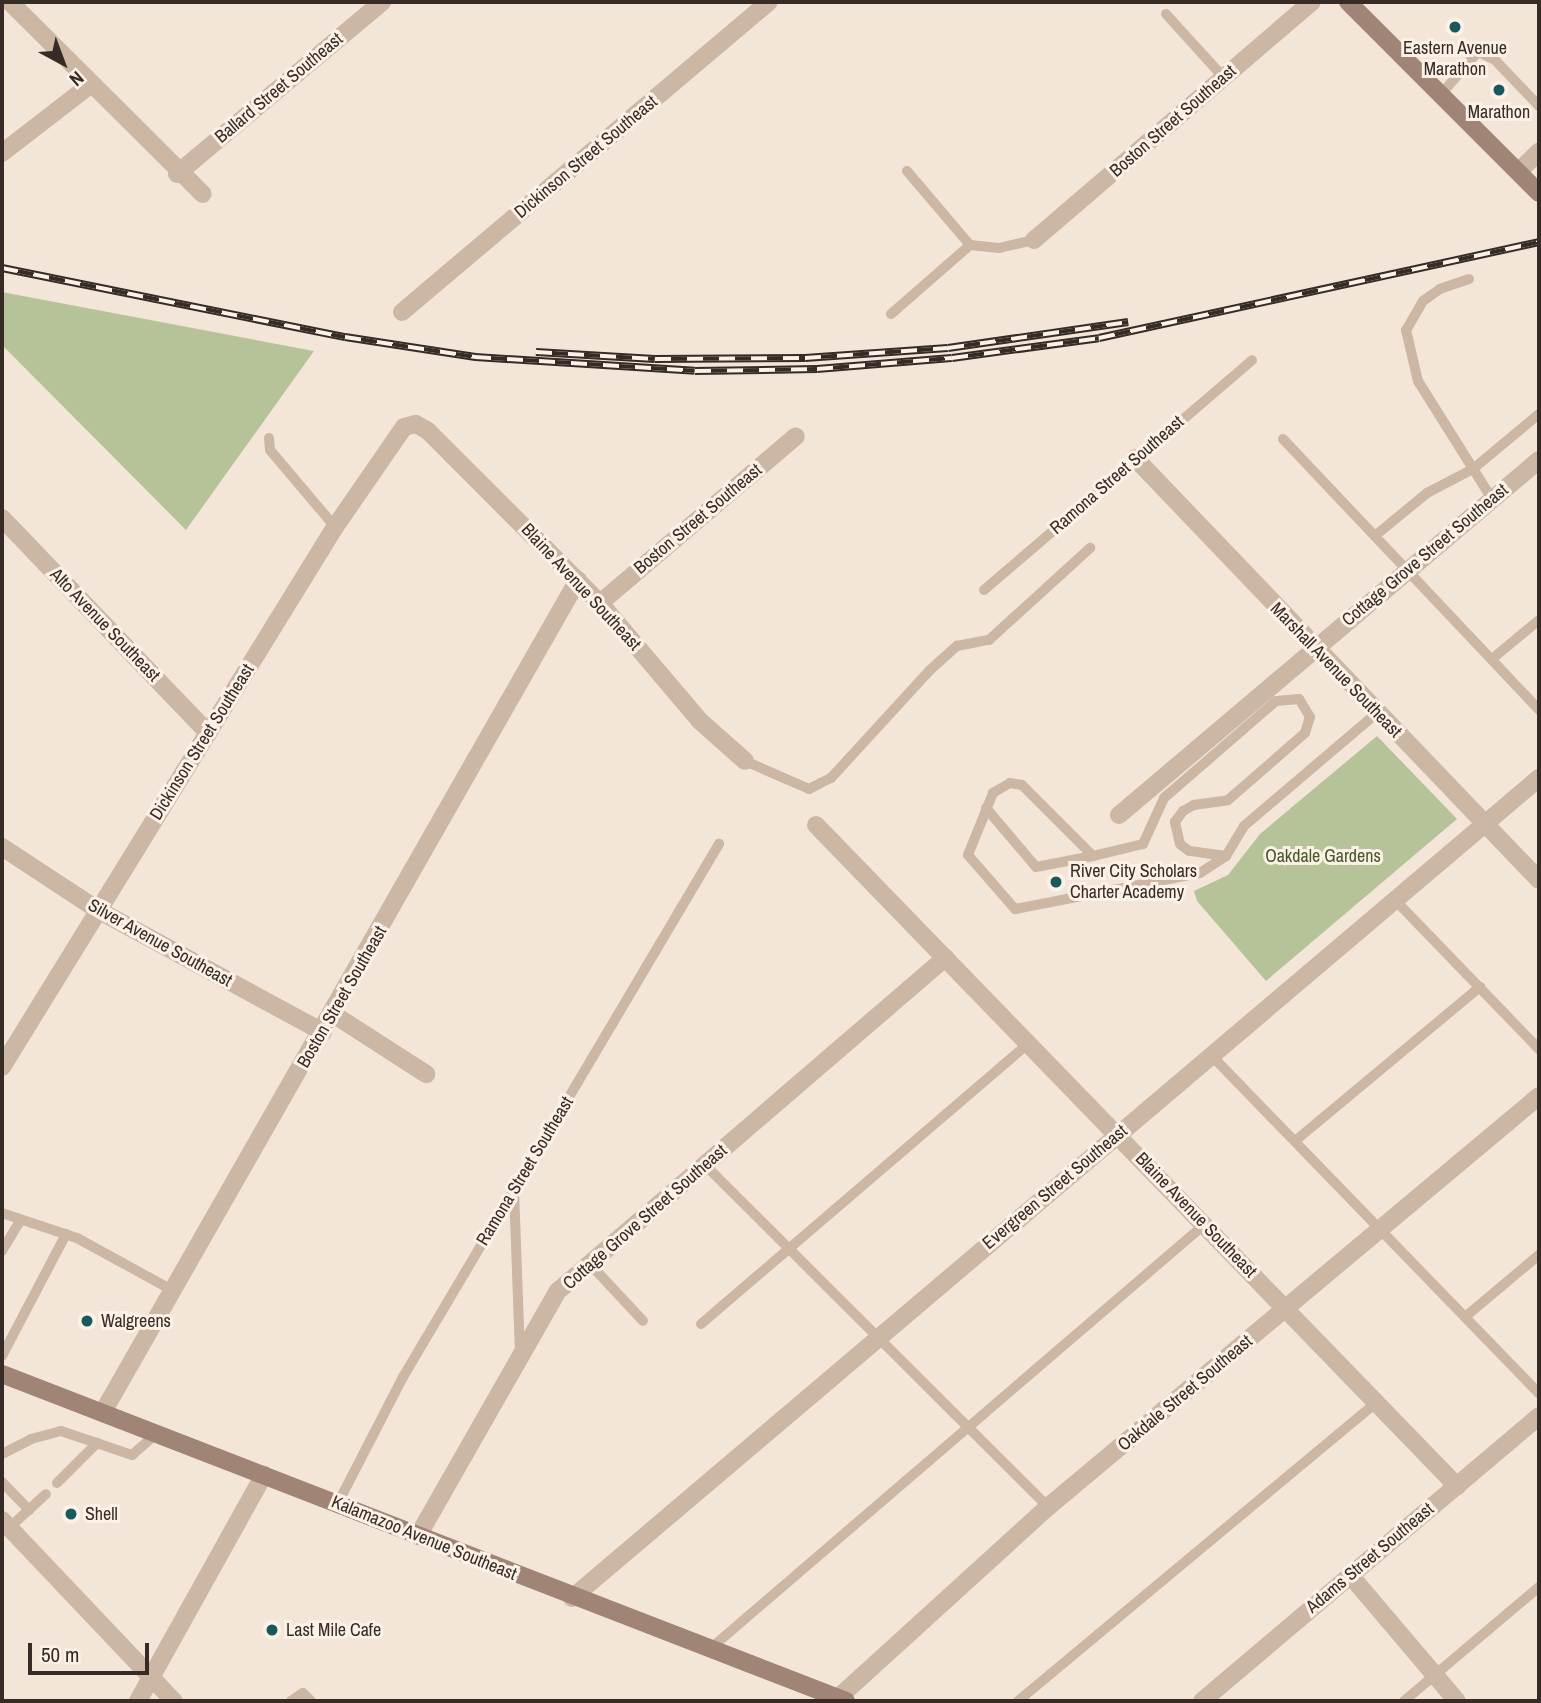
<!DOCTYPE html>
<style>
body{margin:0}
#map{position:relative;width:1541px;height:1703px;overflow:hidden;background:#f3e6d9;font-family:"Archivo Narrow",sans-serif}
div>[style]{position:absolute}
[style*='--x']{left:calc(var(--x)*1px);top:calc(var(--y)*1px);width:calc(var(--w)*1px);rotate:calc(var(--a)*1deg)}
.green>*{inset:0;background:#b6c398}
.service>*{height:10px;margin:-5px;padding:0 5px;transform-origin:5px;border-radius:5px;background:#ccb6a4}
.minor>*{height:18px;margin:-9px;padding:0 9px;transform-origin:9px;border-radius:9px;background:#ccb6a4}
.tertiary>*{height:18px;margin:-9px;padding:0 9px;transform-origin:9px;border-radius:9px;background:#ccb6a4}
.secondary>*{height:18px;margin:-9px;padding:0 9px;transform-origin:9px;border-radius:9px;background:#a08476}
.rail>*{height:8px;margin-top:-4px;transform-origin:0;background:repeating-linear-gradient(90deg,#fbf1e6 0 16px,#372b26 0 32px);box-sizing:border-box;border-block:2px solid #372b26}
.dots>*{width:19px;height:19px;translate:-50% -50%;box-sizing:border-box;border:4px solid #fbf1e6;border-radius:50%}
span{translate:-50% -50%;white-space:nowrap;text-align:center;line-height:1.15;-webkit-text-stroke:6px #fbf1e6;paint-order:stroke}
.poi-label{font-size:18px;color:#372b26}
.left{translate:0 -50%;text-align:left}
.street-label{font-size:18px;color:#372b26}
.park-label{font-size:18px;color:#475728}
.frame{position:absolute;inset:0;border:4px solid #372b26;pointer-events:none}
.north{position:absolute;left:28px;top:28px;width:70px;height:70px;-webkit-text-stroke:5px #fbf1e6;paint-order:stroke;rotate:139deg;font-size:19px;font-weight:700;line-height:28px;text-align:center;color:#372b26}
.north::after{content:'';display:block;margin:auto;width:24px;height:32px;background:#372b26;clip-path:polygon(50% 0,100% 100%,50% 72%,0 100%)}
.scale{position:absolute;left:28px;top:1643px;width:121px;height:32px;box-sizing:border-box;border:4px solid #372b26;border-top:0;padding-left:9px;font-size:21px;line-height:24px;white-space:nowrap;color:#372b26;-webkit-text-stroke:5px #fbf1e6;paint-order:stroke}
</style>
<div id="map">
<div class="green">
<i style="clip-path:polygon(2px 292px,314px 351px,186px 530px,2px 345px)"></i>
<i style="clip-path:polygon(1377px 736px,1457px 819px,1266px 981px,1197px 901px,1194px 891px,1228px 875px,1260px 834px)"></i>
</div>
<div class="service">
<i style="--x:1166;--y:14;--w:86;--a:47.8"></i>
<i style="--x:1442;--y:93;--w:55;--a:-48.7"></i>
<i style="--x:1478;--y:52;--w:19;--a:25"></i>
<i style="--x:1495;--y:60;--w:64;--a:46.3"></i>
<i style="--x:907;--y:171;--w:97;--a:49.6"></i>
<i style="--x:1469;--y:279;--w:31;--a:161"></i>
<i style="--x:1440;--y:289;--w:21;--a:145"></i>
<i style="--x:1423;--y:301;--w:34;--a:120"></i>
<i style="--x:1406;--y:330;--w:52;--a:76.8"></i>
<i style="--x:1418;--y:381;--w:139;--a:57.9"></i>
<i style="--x:891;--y:314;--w:105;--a:-41.1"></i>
<i style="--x:970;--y:245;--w:29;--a:6"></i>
<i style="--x:999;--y:248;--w:36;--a:-13"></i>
<i style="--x:269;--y:438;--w:12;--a:85"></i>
<i style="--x:270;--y:450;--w:101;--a:49.8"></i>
<i style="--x:1283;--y:439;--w:373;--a:46.6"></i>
<i style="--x:1376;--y:535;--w:66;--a:-39.5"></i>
<i style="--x:1427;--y:493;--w:52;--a:-27.6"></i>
<i style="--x:1473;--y:469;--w:86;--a:-39.8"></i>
<i style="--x:984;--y:590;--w:353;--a:-40.6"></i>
<i style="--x:1492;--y:659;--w:61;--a:-39.7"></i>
<i style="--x:745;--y:761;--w:70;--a:23.6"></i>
<i style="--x:809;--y:789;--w:25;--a:-27"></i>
<i style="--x:831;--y:778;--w:145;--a:-47.5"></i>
<i style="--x:929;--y:671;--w:38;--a:-42"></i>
<i style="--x:957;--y:646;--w:33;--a:-11"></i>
<i style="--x:989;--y:640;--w:137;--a:-42.3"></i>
<i style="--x:986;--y:808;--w:77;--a:49.7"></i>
<i style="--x:1036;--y:867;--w:58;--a:-10.9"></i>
<i style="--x:1226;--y:856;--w:37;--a:-172"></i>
<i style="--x:1189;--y:851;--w:11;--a:-142"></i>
<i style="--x:1180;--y:844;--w:23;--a:-103"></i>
<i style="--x:1175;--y:822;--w:14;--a:-54"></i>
<i style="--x:1183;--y:811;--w:13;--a:-29"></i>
<i style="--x:1194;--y:805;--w:34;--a:-8"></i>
<i style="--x:1228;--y:800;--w:102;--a:-41"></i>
<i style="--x:1305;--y:733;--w:17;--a:-73"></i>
<i style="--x:1310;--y:717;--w:21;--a:-121"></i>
<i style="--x:1299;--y:699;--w:23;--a:175"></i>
<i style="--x:1276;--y:701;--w:148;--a:139.1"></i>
<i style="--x:1164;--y:798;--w:51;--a:114.5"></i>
<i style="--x:1143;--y:844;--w:51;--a:166.5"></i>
<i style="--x:1093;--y:856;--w:100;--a:-135"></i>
<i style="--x:1022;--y:785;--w:12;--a:-171"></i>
<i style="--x:1010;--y:783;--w:20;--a:150"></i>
<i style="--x:993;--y:793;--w:67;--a:112"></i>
<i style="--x:968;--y:855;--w:72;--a:49"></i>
<i style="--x:1015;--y:909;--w:188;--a:-11"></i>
<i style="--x:1200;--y:873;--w:31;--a:-33"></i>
<i style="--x:1226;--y:856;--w:35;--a:-59"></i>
<i style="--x:1244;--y:826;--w:175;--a:-40.4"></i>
<i style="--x:1395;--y:900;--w:207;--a:46"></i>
<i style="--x:1211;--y:1055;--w:471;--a:45.9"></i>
<i style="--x:1295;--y:1141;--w:241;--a:-39.8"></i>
<i style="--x:705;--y:1165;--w:484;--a:44.9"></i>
<i style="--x:514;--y:1190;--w:163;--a:87.9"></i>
<i style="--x:2;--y:1213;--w:79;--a:18.4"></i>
<i style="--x:77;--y:1238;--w:111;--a:28.7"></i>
<i style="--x:2;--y:1251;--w:35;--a:-59"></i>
<i style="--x:589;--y:1263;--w:79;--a:47"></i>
<i style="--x:1465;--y:1317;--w:97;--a:-40"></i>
<i style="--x:701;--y:1324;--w:430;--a:-40.6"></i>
<i style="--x:2;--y:1356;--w:138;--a:-62.3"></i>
<i style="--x:2;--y:1454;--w:33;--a:-27"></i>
<i style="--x:31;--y:1439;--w:31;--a:-15"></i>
<i style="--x:61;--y:1431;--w:75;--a:18.7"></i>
<i style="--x:132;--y:1455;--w:33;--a:-41"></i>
<i style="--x:2;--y:1482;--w:39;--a:46"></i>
<i style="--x:57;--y:1483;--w:57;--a:-45"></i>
<i style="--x:338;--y:1503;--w:142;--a:-62.7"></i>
<i style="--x:403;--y:1377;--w:620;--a:-59.34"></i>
<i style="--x:9;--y:1528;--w:50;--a:-42.6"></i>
<i style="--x:711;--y:1648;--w:651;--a:-40.64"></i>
<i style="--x:291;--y:1701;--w:14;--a:-34"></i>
<i style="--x:303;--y:1693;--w:11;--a:45"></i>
<i style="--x:1018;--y:1701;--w:467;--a:-39.8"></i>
<i style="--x:1404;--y:1701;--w:177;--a:-40.2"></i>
</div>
<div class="minor">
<i style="--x:10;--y:2;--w:272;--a:44.9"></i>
<i style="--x:2;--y:153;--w:111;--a:-37.7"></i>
<i style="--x:1519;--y:171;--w:28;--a:-44"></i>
<i style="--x:177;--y:174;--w:268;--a:-40"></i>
<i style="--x:1034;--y:240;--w:366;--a:-40.6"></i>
<i style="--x:402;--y:312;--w:480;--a:-40.2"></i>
<i style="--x:1135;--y:458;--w:584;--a:46.25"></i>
<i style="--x:2;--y:518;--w:298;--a:46.2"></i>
<i style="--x:600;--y:603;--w:257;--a:-40.4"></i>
<i style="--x:1119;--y:815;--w:550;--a:-40.21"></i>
<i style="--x:816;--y:825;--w:921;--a:45.88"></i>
<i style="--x:2;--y:847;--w:115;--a:33.3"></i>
<i style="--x:98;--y:910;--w:256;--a:28.5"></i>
<i style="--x:333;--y:1014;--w:111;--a:32.8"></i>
<i style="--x:2;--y:1067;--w:634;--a:-58.34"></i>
<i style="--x:335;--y:527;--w:121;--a:-55.4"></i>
<i style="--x:404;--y:427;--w:12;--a:-14"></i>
<i style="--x:416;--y:424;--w:14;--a:30"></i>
<i style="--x:428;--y:431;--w:243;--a:45"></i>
<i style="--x:600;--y:603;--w:155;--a:49.7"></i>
<i style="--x:700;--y:721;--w:60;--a:41.6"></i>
<i style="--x:103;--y:1412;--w:958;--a:-60.28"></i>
<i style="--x:418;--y:1536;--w:282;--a:-60.3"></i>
<i style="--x:558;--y:1291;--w:511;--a:-40.71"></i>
<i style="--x:1350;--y:1575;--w:165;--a:49.7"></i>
<i style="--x:572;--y:1598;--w:1268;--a:-40.3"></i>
<i style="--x:138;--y:1701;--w:259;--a:-60.9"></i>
<i style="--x:1202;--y:1701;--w:441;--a:-40.2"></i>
</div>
<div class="tertiary">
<i style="--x:2;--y:1520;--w:250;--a:46.5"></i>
<i style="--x:838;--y:1698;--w:284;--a:-42.3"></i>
<i style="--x:1048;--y:1507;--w:640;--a:-39.93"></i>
</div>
<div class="secondary">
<i style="--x:1348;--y:2;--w:270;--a:45"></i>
<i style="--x:2;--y:1374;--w:905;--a:21.18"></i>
</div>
<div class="rail">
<i style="--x:2;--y:268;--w:350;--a:11.4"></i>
<i style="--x:345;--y:337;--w:132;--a:8.7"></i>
<i style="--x:475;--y:357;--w:220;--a:3.6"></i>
<i style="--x:695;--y:371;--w:122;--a:-0.9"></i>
<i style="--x:817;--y:369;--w:135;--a:-4.7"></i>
<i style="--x:952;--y:358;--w:148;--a:-7.7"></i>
<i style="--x:1099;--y:338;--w:450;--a:-12.3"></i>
<i style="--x:536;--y:352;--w:119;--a:3.4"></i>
<i style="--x:655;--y:359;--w:150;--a:-0.4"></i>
<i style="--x:805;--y:358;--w:143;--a:-4"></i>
<i style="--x:948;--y:348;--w:182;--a:-8.2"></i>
</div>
<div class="dots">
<i style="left:1455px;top:27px;background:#19595c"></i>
<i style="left:1499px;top:90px;background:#19595c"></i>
<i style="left:1056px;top:882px;background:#19595c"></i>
<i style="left:87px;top:1321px;background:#19595c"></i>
<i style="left:71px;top:1514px;background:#19595c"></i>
<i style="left:272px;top:1630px;background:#19595c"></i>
</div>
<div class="poi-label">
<span style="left:1455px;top:59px">Eastern Avenue<br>Marathon</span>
<span style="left:1499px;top:112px">Marathon</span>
<span class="left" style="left:1070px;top:882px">River City Scholars<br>Charter Academy</span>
<span class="left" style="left:101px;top:1321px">Walgreens</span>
<span class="left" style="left:85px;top:1514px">Shell</span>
<span class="left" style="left:286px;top:1630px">Last Mile Cafe</span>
</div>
<div class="street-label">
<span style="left:279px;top:88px;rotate:-40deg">Ballard Street Southeast</span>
<span style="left:1173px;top:121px;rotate:-41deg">Boston Street Southeast</span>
<span style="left:586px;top:157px;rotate:-40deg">Dickinson Street Southeast</span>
<span style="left:1117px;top:475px;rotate:-41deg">Ramona Street Southeast</span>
<span style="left:698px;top:519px;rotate:-40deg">Boston Street Southeast</span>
<span style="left:1425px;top:555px;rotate:-40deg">Cottage Grove Street Southeast</span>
<span style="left:581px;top:587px;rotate:47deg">Blaine Avenue Southeast</span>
<span style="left:105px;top:625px;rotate:46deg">Alto Avenue Southeast</span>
<span style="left:1336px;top:670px;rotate:46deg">Marshall Avenue Southeast</span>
<span style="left:202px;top:742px;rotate:-58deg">Dickinson Street Southeast</span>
<span style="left:160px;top:943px;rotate:29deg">Silver Avenue Southeast</span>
<span style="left:342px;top:997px;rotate:-60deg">Boston Street Southeast</span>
<span style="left:525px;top:1171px;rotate:-59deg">Ramona Street Southeast</span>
<span style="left:1055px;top:1187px;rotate:-40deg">Evergreen Street Southeast</span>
<span style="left:1196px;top:1215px;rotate:46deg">Blaine Avenue Southeast</span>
<span style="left:645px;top:1217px;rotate:-41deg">Cottage Grove Street Southeast</span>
<span style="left:1185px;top:1393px;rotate:-40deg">Oakdale Street Southeast</span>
<span style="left:424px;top:1538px;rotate:22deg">Kalamazoo Avenue Southeast</span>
<span style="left:1370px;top:1558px;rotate:-40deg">Adams Street Southeast</span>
</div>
<div class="park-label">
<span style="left:1323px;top:856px">Oakdale Gardens</span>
</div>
<div class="frame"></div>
<div class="north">N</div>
<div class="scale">50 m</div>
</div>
